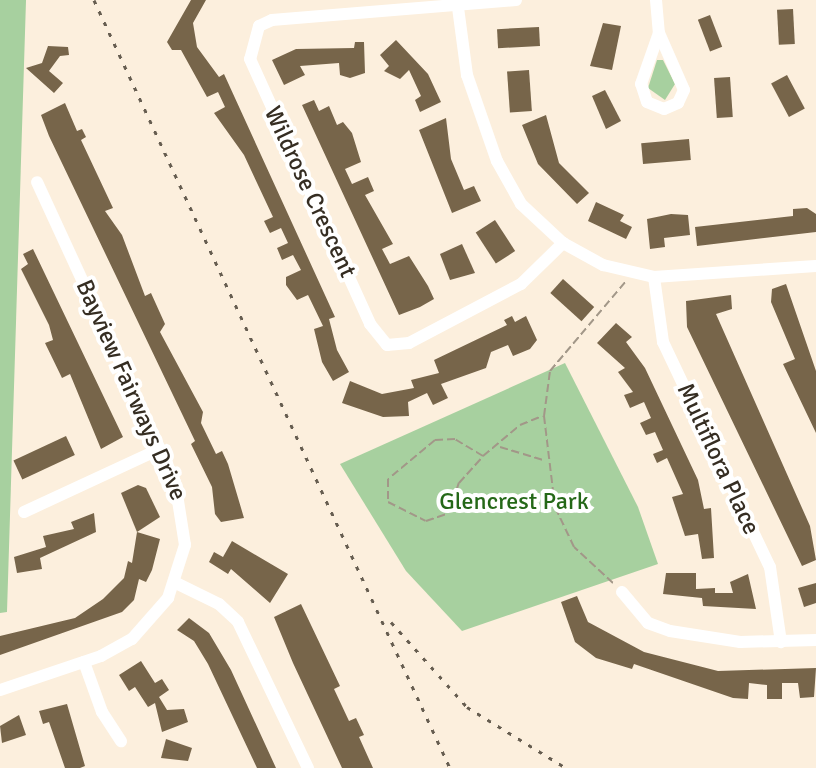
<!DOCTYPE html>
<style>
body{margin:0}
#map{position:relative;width:816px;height:768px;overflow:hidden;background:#fcefdd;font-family:Signika,sans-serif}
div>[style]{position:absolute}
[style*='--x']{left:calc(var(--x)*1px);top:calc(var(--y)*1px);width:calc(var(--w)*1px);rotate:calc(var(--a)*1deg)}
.green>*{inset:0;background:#a7d09f}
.building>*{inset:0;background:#77654a;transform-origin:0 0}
.path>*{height:2px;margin-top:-1px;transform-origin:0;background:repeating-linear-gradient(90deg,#a29788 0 8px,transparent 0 12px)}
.minor>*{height:12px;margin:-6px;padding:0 6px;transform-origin:6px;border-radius:6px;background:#fff}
.rail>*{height:3px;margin-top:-1.5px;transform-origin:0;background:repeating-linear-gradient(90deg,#665d50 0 4px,transparent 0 12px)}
span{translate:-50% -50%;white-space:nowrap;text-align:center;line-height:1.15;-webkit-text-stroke:8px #fff;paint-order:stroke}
.street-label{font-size:24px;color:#352d22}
.park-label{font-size:24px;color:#256818}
</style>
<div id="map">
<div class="green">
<i style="clip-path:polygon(0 0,26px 0,7px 612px,0 613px)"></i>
<i style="clip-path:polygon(657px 60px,663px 60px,675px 84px,665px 100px,648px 88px)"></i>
<i style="clip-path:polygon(565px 363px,638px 507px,658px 564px,462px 631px,406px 571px,340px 464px)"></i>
</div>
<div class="building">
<i style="clip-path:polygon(191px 0,206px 0,193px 23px,197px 47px,219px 77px,224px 74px,335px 317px,329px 319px,337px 350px,349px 372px,333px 381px,322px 362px,314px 329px,323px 326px,308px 295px,297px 300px,286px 285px,286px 277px,301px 270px,293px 255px,282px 260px,277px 248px,288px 243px,281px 228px,270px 233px,264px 221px,273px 217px,244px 155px,214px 113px,225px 107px,218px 92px,207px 97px,181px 50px,172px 50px,167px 42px)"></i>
<i style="left:793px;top:9px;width:35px;height:16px;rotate:87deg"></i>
<i style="left:710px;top:15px;width:34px;height:13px;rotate:69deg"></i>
<i style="clip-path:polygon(603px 23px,621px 26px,612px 70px,590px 66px)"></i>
<i style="left:539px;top:27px;width:19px;height:42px;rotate:87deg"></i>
<i style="clip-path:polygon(396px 40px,428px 74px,441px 102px,420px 112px,415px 100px,421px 96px,409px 70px,400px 79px,384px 71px,389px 66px,380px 55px)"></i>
<i style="clip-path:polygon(355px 42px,364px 42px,365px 73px,350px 78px,340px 75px,339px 63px,300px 66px,305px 75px,284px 85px,272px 60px,296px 49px,354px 48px)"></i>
<i style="clip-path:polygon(48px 46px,68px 47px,69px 55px,60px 56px,49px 71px,63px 83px,54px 93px,26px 68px,42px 63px)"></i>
<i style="left:529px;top:70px;width:41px;height:22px;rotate:86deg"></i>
<i style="left:787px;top:75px;width:38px;height:18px;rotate:62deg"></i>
<i style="left:730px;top:77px;width:40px;height:16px;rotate:86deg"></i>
<i style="clip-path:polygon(605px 90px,621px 121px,606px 129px,592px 96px)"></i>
<i style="clip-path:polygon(314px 100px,319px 111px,329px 106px,337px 125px,343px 122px,352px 133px,361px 162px,345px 169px,352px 184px,368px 177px,374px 191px,365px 195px,393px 244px,382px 249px,390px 264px,409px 256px,428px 286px,434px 299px,420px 307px,399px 315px,302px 105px)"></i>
<i style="clip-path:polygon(65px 103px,77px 131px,82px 129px,86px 137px,81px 140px,113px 208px,105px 211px,122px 235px,145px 296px,151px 293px,165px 324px,160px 332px,203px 412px,201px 423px,216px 454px,222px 451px,228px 464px,244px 518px,221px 522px,215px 514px,212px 487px,191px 444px,195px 441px,49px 136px,41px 115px)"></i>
<i style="clip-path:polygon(546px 115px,559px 163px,589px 193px,577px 204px,538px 164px,522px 125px)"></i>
<i style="clip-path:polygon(446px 118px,451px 159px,464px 190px,474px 186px,481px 201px,452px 213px,419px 130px)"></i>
<i style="left:689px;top:139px;width:21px;height:48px;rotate:85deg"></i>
<i style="clip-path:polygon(596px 202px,624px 215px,620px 221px,632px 227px,626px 239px,588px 221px)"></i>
<i style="clip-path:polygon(807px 208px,816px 214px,816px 232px,697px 246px,695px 227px,793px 216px,793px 209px)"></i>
<i style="clip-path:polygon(671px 214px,688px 215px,690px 235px,664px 238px,665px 247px,650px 249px,647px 219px)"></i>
<i style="left:495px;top:220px;width:37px;height:23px;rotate:57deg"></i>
<i style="clip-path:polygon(462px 244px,475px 273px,450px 280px,440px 254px)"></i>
<i style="clip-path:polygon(33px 249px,123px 437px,101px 449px,70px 374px,62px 378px,45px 343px,53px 340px,49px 325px,21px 269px,28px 264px,23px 254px)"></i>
<i style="left:563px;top:279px;width:42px;height:19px;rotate:42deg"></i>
<i style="clip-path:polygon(786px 284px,816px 371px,816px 433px,783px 364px,795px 359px,771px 302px,772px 289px)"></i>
<i style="clip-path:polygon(731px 295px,732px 309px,716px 314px,810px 526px,816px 560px,802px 566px,687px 327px,686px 301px)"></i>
<i style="clip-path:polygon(512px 316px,515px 322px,526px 316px,537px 340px,530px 349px,513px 356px,508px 345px,491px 352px,486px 368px,441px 384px,448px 398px,433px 405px,427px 393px,408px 402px,409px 416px,383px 417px,342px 403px,350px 381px,382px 394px,414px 388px,411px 380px,439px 373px,434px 360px,507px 325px,504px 320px)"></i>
<i style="clip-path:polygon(616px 323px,632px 337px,626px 342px,645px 368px,698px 480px,704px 509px,711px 508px,714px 558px,702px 559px,698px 534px,685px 536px,672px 497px,683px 494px,667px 458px,657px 463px,653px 454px,663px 450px,655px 432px,646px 435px,640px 423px,651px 418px,644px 402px,630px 408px,624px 395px,633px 392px,618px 372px,625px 368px,597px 343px)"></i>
<i style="left:66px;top:436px;width:21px;height:58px;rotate:65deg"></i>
<i style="clip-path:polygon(138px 485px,146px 488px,160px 517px,137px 532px,121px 493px)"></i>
<i style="clip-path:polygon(94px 513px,96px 532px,40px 558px,42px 569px,17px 573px,14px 557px,46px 547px,43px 536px,74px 529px,71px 522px)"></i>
<i style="clip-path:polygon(137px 532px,160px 539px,152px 570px,146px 582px,139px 579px,134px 600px,122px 612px,0 655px,0 636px,75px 618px,103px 599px,124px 578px,128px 561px,132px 563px)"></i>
<i style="clip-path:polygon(232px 541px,288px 574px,270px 603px,231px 569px,228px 574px,209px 562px,214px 552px,223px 557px)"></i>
<i style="clip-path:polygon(666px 573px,696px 573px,696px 589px,715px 588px,715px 593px,733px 593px,730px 582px,748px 574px,756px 609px,703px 606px,702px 598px,663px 594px)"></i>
<i style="clip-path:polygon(816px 583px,816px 603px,804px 607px,798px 588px)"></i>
<i style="clip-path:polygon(577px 596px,588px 622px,644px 652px,718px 671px,816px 668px,814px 697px,800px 698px,798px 683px,782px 683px,782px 699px,767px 699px,767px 685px,749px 683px,748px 699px,733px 698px,634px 664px,632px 669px,596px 658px,575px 642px,561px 602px)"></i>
<i style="clip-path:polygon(301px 604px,340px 686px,334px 689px,349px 721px,356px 718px,364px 735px,359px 737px,373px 768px,342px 768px,293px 663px,274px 617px)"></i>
<i style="clip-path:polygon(189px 618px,209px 633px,231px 670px,276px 768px,257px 768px,208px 664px,194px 641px,177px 630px)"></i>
<i style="clip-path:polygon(141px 661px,155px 683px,162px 679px,169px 690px,159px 697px,167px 710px,184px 709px,188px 722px,162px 732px,155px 703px,148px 707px,135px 687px,129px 691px,119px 675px)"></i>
<i style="clip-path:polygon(67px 704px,85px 766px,80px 768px,65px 768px,49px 722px,43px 724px,39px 711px)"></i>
<i style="clip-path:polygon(19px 715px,26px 735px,2px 743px,0 726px)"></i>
<i style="clip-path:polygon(166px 739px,192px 748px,188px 761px,161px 758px)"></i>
</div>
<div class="path">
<i style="--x:500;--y:447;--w:45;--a:16.8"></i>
<i style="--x:483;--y:456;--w:33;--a:-149"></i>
<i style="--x:455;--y:439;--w:20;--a:177"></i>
<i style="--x:435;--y:440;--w:61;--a:140.3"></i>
<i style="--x:388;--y:479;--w:23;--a:90"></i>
<i style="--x:388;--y:502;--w:42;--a:26.6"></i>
<i style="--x:426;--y:521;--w:24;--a:-19"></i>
<i style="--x:449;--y:513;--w:32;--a:-72"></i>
<i style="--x:459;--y:483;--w:36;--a:-48"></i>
<i style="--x:483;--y:456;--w:48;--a:-40"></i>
<i style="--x:520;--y:425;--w:24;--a:-22"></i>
<i style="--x:613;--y:583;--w:53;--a:-137.3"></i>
<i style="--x:574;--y:547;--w:44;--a:-115.4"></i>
<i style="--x:555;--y:507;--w:92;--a:-96.9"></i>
<i style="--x:544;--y:416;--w:45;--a:-82.4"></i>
<i style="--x:550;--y:371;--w:118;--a:-49.8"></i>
</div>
<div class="minor">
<i style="--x:457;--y:0;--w:76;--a:82.4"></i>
<i style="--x:467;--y:75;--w:91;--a:70.8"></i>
<i style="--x:497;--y:161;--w:49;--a:60.8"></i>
<i style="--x:521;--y:204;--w:57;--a:42.9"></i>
<i style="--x:563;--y:243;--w:46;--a:28.8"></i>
<i style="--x:603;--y:265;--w:52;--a:13.2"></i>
<i style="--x:654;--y:277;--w:162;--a:-3.9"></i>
<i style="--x:516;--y:0;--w:245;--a:175.3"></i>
<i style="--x:272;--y:20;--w:14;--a:155"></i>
<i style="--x:259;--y:26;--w:34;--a:105"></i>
<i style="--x:250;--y:59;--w:291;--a:65.6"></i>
<i style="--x:370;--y:324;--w:27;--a:51"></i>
<i style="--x:387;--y:345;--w:22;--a:-5"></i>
<i style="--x:409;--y:343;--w:127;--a:-27.8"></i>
<i style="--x:521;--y:284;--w:59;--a:-44.3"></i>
<i style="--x:656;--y:0;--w:33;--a:85"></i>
<i style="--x:659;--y:33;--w:62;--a:66.3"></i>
<i style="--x:684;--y:90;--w:14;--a:115"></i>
<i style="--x:678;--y:103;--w:15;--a:157"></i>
<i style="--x:664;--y:109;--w:18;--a:-158"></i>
<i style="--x:647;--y:102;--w:19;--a:-108"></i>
<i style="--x:641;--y:84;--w:54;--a:-70.6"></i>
<i style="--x:654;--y:277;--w:66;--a:82.1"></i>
<i style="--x:663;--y:342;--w:249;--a:64.6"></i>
<i style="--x:770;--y:567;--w:76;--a:81.7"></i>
<i style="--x:24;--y:512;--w:150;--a:-24.9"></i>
<i style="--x:176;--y:583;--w:48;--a:26"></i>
<i style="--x:219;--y:604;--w:26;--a:43"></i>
<i style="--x:238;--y:622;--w:162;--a:64.4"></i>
<i style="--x:622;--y:592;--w:40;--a:50"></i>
<i style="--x:648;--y:623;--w:23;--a:20"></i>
<i style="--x:670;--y:631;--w:71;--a:8.9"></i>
<i style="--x:740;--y:642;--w:76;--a:-1.5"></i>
<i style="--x:84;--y:662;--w:53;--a:70.2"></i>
<i style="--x:102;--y:712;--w:35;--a:57"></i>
<i style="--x:0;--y:690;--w:107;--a:-18.6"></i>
<i style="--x:101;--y:656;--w:35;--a:-29"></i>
<i style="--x:132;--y:639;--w:55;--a:-48.7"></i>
<i style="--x:168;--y:598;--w:56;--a:-72.2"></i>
<i style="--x:185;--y:545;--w:64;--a:-99"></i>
<i style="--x:175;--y:482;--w:330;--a:-114.7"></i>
</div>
<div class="rail">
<i style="--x:94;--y:0;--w:846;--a:65.13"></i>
<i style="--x:391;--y:622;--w:114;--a:48.2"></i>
<i style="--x:467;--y:707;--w:116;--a:31.6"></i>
</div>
<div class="street-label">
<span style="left:310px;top:192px;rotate:65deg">Wildrose Crescent</span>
<span style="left:131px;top:390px;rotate:66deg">Bayview Fairways Drive</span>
<span style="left:718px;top:459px;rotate:65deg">Multiflora Place</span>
</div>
<div class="park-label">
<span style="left:514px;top:502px">Glencrest Park</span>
</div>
</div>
